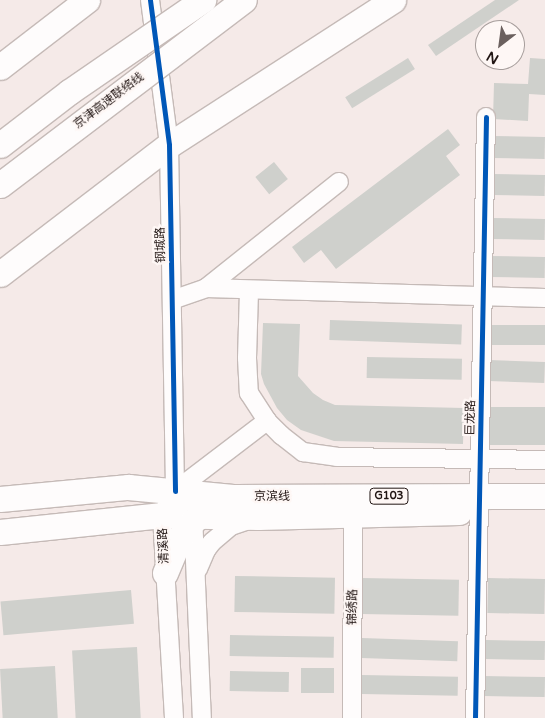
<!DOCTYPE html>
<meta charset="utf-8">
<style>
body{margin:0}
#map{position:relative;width:545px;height:718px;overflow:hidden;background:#f5eae8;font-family:"Varela Round","Noto Sans SC",sans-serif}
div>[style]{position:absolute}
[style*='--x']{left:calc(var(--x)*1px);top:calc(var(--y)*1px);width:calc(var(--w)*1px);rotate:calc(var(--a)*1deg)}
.building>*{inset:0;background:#cfd0cc;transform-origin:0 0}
.roads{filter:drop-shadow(1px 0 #c5bab7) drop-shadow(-1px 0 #c5bab7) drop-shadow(0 1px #c5bab7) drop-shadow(0 -1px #c5bab7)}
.minor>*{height:18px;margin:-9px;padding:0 9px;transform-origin:9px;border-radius:9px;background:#fefcfc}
.highway>*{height:25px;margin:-12.5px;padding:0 12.5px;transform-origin:12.5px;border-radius:12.5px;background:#fefcfc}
.bridges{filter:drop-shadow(1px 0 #c5bab7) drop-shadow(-1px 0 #c5bab7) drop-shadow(0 1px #c5bab7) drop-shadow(0 -1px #c5bab7)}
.highway-bridge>*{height:25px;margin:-12.5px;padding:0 12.5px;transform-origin:12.5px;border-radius:12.5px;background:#fefcfc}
.cycleway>*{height:5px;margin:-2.5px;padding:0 2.5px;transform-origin:2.5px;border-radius:2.5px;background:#0057b8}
span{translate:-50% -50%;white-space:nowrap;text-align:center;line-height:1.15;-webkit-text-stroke:4.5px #fef7f5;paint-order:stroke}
.shield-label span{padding:1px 4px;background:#fef7f5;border:1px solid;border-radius:4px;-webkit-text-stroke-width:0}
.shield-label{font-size:11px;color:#211513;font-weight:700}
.street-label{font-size:12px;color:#211513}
.north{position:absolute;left:475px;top:20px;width:50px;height:50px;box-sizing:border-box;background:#fef7f5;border:1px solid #a69d9b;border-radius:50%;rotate:210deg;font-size:14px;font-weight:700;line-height:20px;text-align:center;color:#211513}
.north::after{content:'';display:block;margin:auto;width:18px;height:22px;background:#6b605e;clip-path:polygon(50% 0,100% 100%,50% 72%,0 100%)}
</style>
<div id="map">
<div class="building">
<i style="clip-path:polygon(495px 0,519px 0,436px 56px,428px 45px)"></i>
<i style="left:408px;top:58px;width:13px;height:74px;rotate:58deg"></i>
<i style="clip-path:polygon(530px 58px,545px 59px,545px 95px,529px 94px,528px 121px,493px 119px,494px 83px,528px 84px)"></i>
<i style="clip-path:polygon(448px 129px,460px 145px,446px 156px,460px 175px,336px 269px,321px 250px,304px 263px,292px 247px)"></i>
<i style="left:493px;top:136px;width:52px;height:22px;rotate:1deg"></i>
<i style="left:274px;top:162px;width:22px;height:24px;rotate:51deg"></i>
<i style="left:493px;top:174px;width:52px;height:21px;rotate:1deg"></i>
<i style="left:492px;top:218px;width:53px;height:21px;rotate:1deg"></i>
<i style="left:491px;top:256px;width:54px;height:21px;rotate:1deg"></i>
<i style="left:330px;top:320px;width:132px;height:20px;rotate:2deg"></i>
<i style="clip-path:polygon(263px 323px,300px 324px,298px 376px,313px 393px,323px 400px,335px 405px,464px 408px,463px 444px,334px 441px,301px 430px,287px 420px,277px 408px,264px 384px,261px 374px)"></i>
<i style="left:490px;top:325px;width:55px;height:20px"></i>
<i style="left:367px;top:357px;width:95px;height:21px;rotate:1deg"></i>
<i style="left:489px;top:360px;width:56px;height:21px;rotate:2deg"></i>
<i style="left:488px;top:407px;width:57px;height:38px"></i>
<i style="left:235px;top:576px;width:100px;height:36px;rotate:1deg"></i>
<i style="left:362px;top:578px;width:97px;height:36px;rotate:1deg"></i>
<i style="left:488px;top:578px;width:57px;height:35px;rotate:1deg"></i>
<i style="left:131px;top:590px;width:34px;height:131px;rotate:85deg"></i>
<i style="left:230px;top:635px;width:104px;height:21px;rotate:1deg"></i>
<i style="left:362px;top:638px;width:96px;height:20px;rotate:2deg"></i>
<i style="left:486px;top:640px;width:59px;height:19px;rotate:1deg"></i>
<i style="left:137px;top:647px;width:71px;height:65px;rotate:87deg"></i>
<i style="left:55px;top:666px;width:52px;height:55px;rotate:87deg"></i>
<i style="left:301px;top:668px;width:33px;height:25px"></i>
<i style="left:230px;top:671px;width:59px;height:20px;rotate:1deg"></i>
<i style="left:362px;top:675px;width:96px;height:19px;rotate:1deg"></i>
<i style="left:484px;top:676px;width:61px;height:20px;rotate:1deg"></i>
</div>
<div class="roads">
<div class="minor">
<i style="--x:150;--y:0;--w:146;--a:82.5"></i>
<i style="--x:169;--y:145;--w:346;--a:89"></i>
<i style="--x:206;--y:288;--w:339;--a:1.7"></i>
<i style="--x:249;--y:291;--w:67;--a:91.7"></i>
<i style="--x:247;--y:358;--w:35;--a:87"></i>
<i style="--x:249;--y:393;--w:33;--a:57"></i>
<i style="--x:267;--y:421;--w:20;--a:45"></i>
<i style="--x:281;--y:435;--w:28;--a:38"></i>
<i style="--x:303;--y:452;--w:34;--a:8"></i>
<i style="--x:337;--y:457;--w:208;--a:0.8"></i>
<i style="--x:172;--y:300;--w:36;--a:-19"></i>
<i style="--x:206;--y:288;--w:170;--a:-38.6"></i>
<i style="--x:193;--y:515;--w:203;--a:87.5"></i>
<i style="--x:198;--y:569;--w:21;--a:-67"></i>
<i style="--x:206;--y:550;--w:10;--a:-53"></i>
<i style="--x:212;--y:542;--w:25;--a:-40"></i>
<i style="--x:231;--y:526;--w:18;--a:-19"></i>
<i style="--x:174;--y:718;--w:203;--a:-93.4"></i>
<i style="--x:162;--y:515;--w:27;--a:-62"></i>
<i style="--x:175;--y:491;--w:116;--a:-37.3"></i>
<i style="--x:352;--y:718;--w:214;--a:-89.7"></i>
<i style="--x:475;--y:718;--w:601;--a:-88.95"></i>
</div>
<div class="highway">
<i style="--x:0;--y:67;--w:110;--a:-37.6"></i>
<i style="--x:0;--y:274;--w:213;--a:-37.4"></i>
<i style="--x:169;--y:145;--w:267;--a:-32.9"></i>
<i style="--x:0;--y:499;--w:129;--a:-5.4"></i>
<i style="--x:128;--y:487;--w:105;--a:5.4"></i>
<i style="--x:233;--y:497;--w:312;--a:-0.2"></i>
<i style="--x:0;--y:532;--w:163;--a:-6"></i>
<i style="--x:162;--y:515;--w:96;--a:1.2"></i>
<i style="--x:258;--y:517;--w:201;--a:-1.4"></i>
<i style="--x:165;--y:573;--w:39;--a:-67"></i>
<i style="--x:180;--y:537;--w:21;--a:-51"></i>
<i style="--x:193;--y:521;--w:19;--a:-39"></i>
</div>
</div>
<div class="bridges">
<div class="highway-bridge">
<i style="--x:0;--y:145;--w:87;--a:-37.5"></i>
<i style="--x:69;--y:92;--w:163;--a:-34.5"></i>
<i style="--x:0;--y:185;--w:306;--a:-37.2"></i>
</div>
</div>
<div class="cycleway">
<i style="--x:150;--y:0;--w:146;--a:82.5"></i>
<i style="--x:169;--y:145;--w:346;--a:89"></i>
<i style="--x:475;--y:718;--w:601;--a:-88.95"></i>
</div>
<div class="shield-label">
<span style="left:389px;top:496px">G103</span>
</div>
<div class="street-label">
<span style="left:109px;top:101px;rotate:-37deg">京津高速联络线</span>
<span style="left:161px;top:245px;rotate:-91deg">钢城路</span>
<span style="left:471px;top:418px;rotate:-89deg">巨龙路</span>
<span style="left:272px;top:497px">京滨线</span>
<span style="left:164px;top:546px;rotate:-93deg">清溪路</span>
<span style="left:353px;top:607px;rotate:-89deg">锦绣路</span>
</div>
<div class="north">N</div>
</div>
